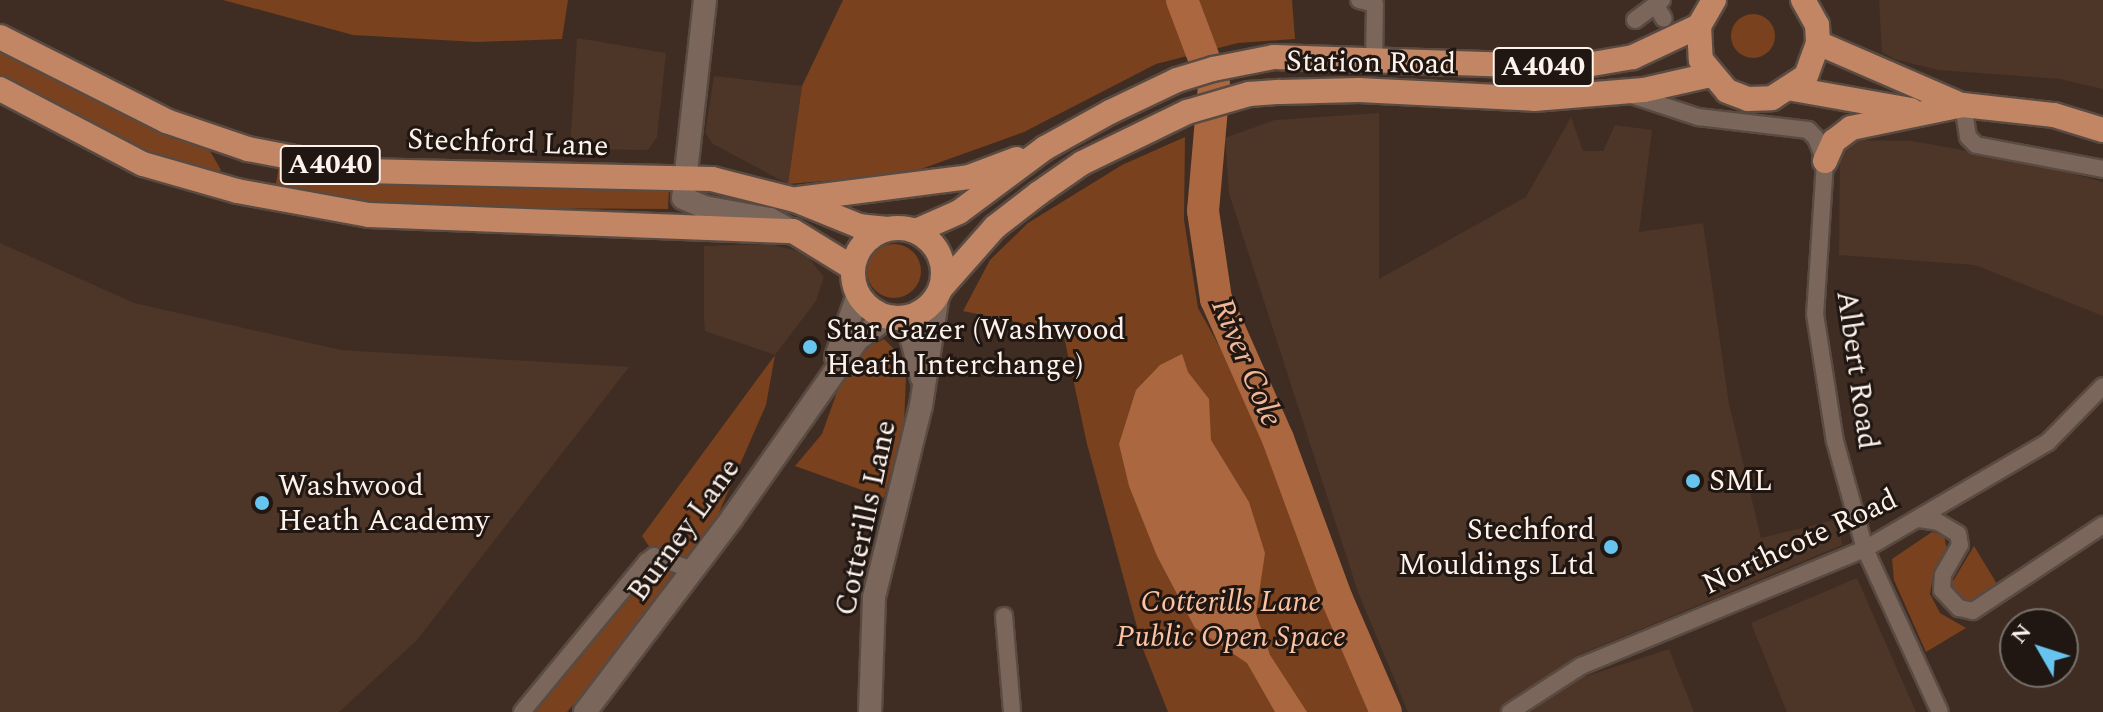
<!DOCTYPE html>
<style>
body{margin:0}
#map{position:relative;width:2103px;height:712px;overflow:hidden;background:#3f2d23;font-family:Spectral,serif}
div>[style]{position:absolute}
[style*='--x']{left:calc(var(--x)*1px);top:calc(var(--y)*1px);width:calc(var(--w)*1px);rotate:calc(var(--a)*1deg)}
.built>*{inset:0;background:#4d3527}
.green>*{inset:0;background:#79411d}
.round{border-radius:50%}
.water>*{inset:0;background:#ab673f}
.river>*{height:32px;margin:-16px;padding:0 16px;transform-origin:16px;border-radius:16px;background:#ab673f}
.roads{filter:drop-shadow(2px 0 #594a42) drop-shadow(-2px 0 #594a42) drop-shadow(0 2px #594a42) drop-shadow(0 -2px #594a42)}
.street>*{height:16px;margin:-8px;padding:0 8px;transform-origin:8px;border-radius:8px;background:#7a665a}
.secondary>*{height:22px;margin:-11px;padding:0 11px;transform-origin:11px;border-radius:11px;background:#7a665a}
.primary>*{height:24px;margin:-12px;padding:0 12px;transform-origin:12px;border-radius:12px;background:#c28664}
.primary>.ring{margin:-12px;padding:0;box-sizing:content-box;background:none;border:24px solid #c28664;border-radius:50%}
.dots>*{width:22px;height:22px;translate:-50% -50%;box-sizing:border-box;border:4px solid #201713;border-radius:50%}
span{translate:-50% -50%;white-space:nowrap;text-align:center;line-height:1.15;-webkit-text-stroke:6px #201713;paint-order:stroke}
.shield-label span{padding:2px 6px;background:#201713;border:2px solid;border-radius:6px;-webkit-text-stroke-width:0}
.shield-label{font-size:28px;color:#fef2eb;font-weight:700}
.street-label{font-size:30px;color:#fef2eb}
.poi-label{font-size:30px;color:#fef2eb}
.left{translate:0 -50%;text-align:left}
.right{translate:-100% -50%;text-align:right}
.park-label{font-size:30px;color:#fcc2a1;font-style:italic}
.water-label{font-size:32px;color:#f2b999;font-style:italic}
.north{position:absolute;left:1999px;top:608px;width:80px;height:80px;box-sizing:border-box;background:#201713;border:2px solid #796f69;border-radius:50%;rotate:309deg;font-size:22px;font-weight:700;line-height:32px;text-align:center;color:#fef2eb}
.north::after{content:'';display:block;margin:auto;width:28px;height:36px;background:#67c4ef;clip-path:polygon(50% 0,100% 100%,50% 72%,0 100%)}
</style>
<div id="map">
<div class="built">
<i style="clip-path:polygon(1879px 0,2103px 0,2103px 89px,2060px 79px,1938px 70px,1894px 59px,1882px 52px)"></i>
<i style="clip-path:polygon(577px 38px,666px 53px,657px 137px,648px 150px,570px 149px)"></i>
<i style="clip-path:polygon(714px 76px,802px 86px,788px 184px,713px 144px,705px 133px)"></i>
<i style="clip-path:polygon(1379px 113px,1379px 279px,1526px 197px,1571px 117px,1583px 151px,1603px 151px,1615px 125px,1652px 130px,1639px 232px,1703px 223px,1729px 404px,1761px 538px,1839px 519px,1842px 545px,1574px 657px,1578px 679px,1669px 649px,1694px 712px,1408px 712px,1358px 592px,1229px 193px,1225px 138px,1275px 120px)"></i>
<i style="clip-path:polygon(1851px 140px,1912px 141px,2029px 162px,2103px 182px,2103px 316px,1975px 265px,1839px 255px,1840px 148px)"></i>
<i style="clip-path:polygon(0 243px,134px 303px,341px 350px,629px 367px,417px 640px,339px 712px,0 712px)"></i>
<i style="clip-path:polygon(769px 244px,805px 253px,824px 277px,816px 301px,775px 355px,705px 331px,704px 320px,704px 246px)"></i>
<i style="clip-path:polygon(1857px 578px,1916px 712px,1787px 712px,1751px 623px)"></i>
</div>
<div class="green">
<i style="clip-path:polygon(223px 0,568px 0,562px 39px,476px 42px,353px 35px)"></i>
<i style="clip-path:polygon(843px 0,1292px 0,1295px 39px,1238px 43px,1156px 64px,1024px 132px,907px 174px,788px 184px,802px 86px)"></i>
<i class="round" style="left:1731px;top:14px;width:44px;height:44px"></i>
<i style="clip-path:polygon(0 47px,85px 94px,210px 151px,221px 170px,215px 174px,181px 167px,66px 113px,0 76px)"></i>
<i style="clip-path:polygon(1185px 137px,1184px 220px,1198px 308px,1257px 414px,1335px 631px,1372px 712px,1168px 712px,1143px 649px,1087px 444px,1063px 332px,963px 311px,990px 260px,1028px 223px,1122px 165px)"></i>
<i style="clip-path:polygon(279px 166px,669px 189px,668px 209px,371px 207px,275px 190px)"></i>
<i class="round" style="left:867px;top:244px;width:54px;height:54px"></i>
<i style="clip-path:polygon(884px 339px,897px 352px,906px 376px,904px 425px,884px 498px,795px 466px,822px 434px,837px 392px,862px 350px)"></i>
<i style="clip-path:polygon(775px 355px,766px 405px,717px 517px,634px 634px,567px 712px,532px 712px,640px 580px,661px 564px,642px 536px)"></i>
<i style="clip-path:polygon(1932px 532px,1944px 536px,1947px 549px,1934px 569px,1930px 594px,1940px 613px,1966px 628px,1926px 652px,1894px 580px,1892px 559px)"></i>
<i style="clip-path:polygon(1974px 546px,1997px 584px,1970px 605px,1956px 597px,1950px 586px)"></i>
</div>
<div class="water">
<i style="clip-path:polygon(1182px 354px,1188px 372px,1209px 399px,1211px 440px,1249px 502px,1265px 553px,1256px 614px,1270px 655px,1307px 712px,1275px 712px,1247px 663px,1195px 628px,1157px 556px,1129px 486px,1119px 444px,1136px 390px,1160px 365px)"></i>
</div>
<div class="river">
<i style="--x:1182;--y:0;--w:91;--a:69.4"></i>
<i style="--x:1214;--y:85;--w:126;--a:95"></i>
<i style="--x:1203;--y:211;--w:89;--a:81.6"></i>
<i style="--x:1216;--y:299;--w:153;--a:66.1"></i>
<i style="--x:1278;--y:439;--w:171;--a:69.8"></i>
<i style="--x:1337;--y:599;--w:123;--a:66.6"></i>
</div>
<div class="roads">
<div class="street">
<i style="--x:1359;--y:0;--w:16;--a:14"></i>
<i style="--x:1375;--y:4;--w:59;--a:91"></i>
<i style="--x:1655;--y:4;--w:17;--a:59"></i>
<i style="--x:1635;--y:20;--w:34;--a:-37"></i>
<i style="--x:1628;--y:94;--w:74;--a:18.2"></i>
<i style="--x:1698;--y:117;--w:111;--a:6.7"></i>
<i style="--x:1808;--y:130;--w:11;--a:45"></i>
<i style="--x:1816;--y:138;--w:25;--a:69"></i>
<i style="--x:1825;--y:161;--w:153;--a:93.7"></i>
<i style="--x:1815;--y:314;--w:129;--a:81.1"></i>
<i style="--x:1835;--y:441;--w:112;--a:74.5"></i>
<i style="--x:1865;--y:549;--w:179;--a:65.3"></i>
<i style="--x:1963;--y:105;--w:32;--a:81"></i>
<i style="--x:1968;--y:137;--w:11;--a:45"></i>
<i style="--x:1976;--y:145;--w:129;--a:10.7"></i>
<i style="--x:1919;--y:519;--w:19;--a:9"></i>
<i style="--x:1938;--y:522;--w:23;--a:31"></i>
<i style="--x:1958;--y:534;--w:11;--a:80"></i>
<i style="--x:1960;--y:545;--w:34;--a:120"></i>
<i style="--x:1943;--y:575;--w:15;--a:94"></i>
<i style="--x:1942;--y:590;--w:25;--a:47"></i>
<i style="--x:1959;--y:608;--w:14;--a:12"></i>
<i style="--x:1973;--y:611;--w:156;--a:-33.5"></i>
<i style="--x:1004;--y:616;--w:96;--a:85.2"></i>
<i style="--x:522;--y:712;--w:195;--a:-50.4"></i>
<i style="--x:646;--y:562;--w:10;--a:-37"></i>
<i style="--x:654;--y:556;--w:40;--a:20.2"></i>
<i style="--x:1510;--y:712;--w:85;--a:-32.9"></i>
<i style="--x:1581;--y:666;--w:307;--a:-22.4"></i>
<i style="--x:1865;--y:549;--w:212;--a:-30.3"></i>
<i style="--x:2048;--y:442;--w:78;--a:-45.5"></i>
</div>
<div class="secondary">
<i style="--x:705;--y:0;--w:199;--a:96.3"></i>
<i style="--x:683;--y:198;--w:23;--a:23"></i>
<i style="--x:704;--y:207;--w:67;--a:10.3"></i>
<i style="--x:770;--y:219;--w:25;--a:29"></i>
<i style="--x:906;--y:318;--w:62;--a:75.1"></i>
<i style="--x:836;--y:357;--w:66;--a:-70.5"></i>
<i style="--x:585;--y:712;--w:243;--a:-52.8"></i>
<i style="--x:732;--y:518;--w:218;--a:-54.9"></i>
<i style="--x:857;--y:340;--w:38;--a:-37"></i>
<i style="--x:870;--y:712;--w:115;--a:-88"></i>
<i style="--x:874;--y:597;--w:197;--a:-76.2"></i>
<i style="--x:921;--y:406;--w:113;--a:-81.4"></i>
</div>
<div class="primary">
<i style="--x:1714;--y:0;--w:30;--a:120"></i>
<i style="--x:1699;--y:26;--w:34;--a:87"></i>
<i style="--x:1701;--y:60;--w:40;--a:50"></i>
<i style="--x:1727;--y:91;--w:22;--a:21"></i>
<i style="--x:1748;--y:99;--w:24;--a:-2"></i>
<i style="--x:1772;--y:98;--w:40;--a:-32.9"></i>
<i style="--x:1806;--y:76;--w:35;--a:-70"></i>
<i style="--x:1818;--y:43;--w:18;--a:-93"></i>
<i style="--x:1817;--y:25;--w:29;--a:-119"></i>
<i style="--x:0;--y:37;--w:186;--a:26.8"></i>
<i style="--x:166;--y:121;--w:87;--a:18.9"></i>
<i style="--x:248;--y:149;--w:117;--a:10.8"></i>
<i style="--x:363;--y:171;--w:349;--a:1.3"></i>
<i style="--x:712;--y:179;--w:86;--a:14.2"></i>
<i style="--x:795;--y:200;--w:69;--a:22.1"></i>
<i style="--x:859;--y:226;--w:29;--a:6"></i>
<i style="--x:1818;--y:43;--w:156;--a:23.4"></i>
<i style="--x:0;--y:89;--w:161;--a:27.7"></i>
<i style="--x:143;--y:164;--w:98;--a:16"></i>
<i style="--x:237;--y:191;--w:134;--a:10.3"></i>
<i style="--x:369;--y:215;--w:424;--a:2.2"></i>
<i style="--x:793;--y:231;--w:70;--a:31.7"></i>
<i style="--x:1793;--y:89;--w:120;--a:10.1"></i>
<i style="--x:1825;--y:161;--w:22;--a:-66"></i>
<i style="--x:1834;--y:141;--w:21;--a:-37"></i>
<i style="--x:1851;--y:128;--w:114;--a:-11.6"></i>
<i style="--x:1963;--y:105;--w:92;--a:6.3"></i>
<i style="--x:2054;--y:115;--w:51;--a:17"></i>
<i style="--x:798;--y:199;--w:172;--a:-7.3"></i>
<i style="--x:969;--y:177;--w:51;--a:-20.6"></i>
<i class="ring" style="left:853px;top:228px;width:66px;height:66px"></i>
<i style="--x:916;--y:231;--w:47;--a:-23.8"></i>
<i style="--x:959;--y:212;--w:107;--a:-36.7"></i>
<i style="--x:1045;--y:148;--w:74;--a:-29"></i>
<i style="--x:1110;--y:112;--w:74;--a:-25.5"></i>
<i style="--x:1177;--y:80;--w:38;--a:-17"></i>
<i style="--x:1213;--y:69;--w:62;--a:-11.1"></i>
<i style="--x:1274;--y:57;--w:301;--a:1.9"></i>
<i style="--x:1575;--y:67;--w:59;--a:-9.8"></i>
<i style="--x:1633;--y:57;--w:73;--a:-25.2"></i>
<i style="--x:941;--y:288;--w:81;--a:-48.5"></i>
<i style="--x:995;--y:227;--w:56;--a:-37.7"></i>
<i style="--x:1039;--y:193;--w:52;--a:-34.9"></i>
<i style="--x:1082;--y:163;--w:117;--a:-25.9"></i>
<i style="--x:1187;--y:112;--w:65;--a:-16.2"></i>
<i style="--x:1249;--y:94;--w:31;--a:-4"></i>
<i style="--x:1280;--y:92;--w:79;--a:-1.5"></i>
<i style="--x:1359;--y:90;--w:175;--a:2.9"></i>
<i style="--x:1534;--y:99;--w:110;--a:-4.7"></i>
<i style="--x:1644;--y:90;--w:68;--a:-12.8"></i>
</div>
</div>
<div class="dots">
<i style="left:810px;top:347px;background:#67c4ef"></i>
<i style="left:1693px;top:481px;background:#67c4ef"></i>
<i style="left:262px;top:503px;background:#67c4ef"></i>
<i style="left:1611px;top:547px;background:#67c4ef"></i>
</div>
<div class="shield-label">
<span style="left:1543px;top:67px">A4040</span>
<span style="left:330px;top:165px">A4040</span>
</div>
<div class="street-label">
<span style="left:1371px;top:63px;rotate:1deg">Station Road</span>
<span style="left:508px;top:143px;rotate:2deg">Stechford Lane</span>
<span style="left:1857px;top:370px;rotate:82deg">Albert Road</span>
<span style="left:866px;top:518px;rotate:-78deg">Cotterills Lane</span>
<span style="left:684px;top:530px;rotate:-54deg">Burney Lane</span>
<span style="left:1800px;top:542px;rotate:-25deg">Northcote Road</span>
</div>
<div class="poi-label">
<span class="left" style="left:826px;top:347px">Star Gazer (Washwood<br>Heath Interchange)</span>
<span class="left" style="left:1709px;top:481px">SML</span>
<span class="left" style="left:278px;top:503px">Washwood<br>Heath Academy</span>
<span class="right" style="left:1595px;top:547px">Stechford<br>Mouldings Ltd</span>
</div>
<div class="park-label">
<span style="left:1231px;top:619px">Cotterills Lane<br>Public Open Space</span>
</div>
<div class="water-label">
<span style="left:1246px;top:363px;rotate:67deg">River Cole</span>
</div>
<div class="north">N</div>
</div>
